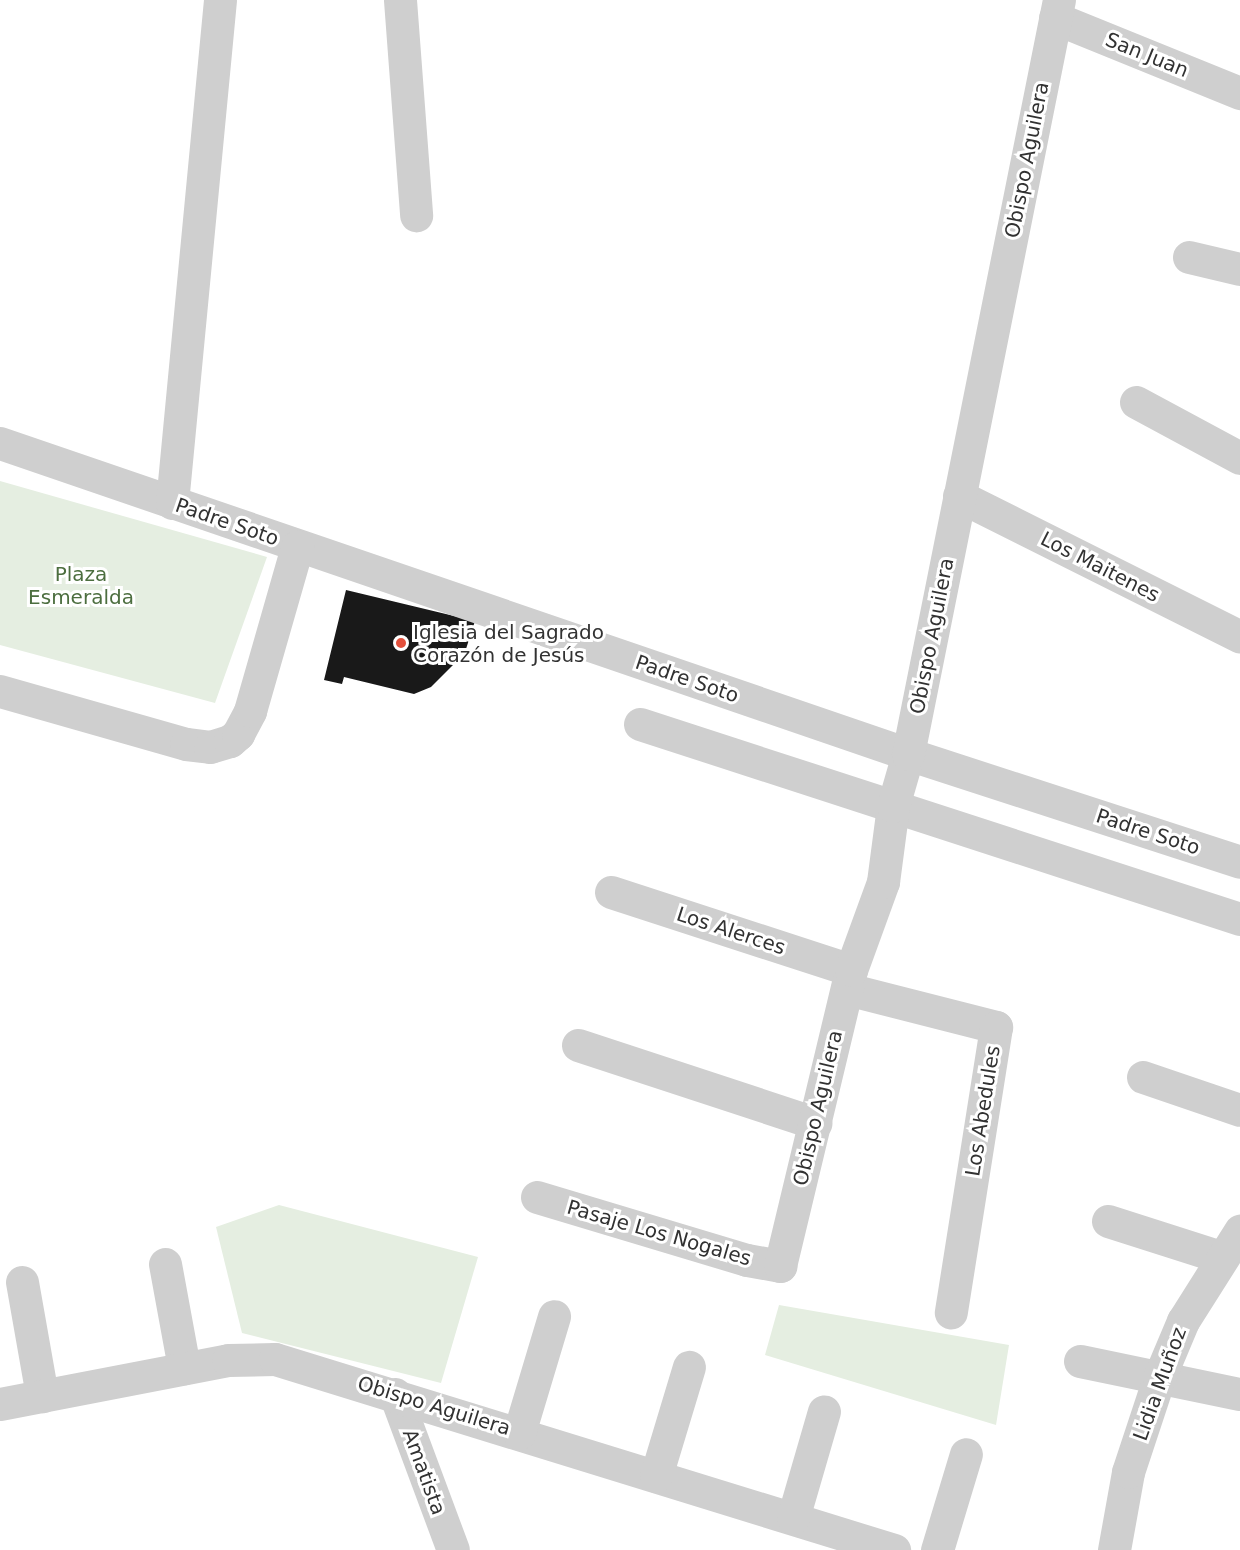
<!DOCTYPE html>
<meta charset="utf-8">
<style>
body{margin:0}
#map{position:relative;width:1240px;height:1550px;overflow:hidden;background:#fff;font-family:"DejaVu Sans",sans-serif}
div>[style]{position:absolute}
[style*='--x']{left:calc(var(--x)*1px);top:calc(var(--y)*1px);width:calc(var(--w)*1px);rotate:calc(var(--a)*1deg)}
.green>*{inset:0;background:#e5eee1}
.building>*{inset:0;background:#191919}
.street>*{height:33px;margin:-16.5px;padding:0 16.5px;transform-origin:16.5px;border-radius:16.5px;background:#cfcfcf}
.dots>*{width:16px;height:16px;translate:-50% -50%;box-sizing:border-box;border:3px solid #fff;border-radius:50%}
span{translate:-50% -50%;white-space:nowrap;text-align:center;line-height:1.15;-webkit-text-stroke:6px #fff;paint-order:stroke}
.street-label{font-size:20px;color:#323232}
.park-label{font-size:20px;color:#4c6e3f}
.poi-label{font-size:20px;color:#323232}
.left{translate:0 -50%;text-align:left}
</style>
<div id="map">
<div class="green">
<i style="clip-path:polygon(0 481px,267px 557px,215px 703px,0 645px)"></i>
<i style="clip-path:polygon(279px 1205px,478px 1257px,441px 1383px,242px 1333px,216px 1227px)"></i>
<i style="clip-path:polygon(779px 1305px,1009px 1345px,996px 1425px,765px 1355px)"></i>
</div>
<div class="building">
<i style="clip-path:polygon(346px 590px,475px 621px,466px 649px,456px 649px,453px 665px,431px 687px,414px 694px,344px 677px,342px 684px,324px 680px)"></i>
</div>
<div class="street">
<i style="--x:400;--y:0;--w:216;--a:85.7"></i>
<i style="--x:1055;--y:18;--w:200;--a:22.1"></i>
<i style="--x:1189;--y:257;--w:52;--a:13.2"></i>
<i style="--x:1136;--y:402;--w:118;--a:28.3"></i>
<i style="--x:0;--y:443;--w:960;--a:18.91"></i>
<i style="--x:908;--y:754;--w:349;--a:18"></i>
<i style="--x:959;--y:496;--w:314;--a:26.6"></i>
<i style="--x:172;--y:503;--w:505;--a:-84.55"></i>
<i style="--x:0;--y:691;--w:193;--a:15.9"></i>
<i style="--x:186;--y:744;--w:24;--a:7"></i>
<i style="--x:210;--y:747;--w:21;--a:-17"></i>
<i style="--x:230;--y:741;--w:11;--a:-41"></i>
<i style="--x:238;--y:734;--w:26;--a:-62"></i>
<i style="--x:250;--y:711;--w:171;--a:-74"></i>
<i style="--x:640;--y:724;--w:631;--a:18"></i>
<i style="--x:611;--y:892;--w:252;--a:18"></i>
<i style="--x:847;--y:989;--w:154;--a:14.3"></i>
<i style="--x:996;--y:1027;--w:289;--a:99"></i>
<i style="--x:578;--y:1045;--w:250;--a:18.2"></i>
<i style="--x:1143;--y:1077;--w:102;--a:18.8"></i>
<i style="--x:537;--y:1197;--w:219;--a:16.7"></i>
<i style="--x:747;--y:1260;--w:34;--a:10"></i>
<i style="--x:780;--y:1266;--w:304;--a:-76.5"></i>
<i style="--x:851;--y:970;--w:94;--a:-70"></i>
<i style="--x:883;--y:882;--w:77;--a:-82.5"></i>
<i style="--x:893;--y:806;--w:54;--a:-73.9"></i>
<i style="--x:908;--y:754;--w:769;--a:-78.68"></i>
<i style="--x:1108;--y:1221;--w:119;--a:17.7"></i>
<i style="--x:165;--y:1264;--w:106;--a:79.6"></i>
<i style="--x:22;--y:1282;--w:116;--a:80"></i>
<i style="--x:1080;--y:1361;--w:163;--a:11.7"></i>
<i style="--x:395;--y:1394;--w:166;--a:69.6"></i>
<i style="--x:0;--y:1404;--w:232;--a:-10.9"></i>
<i style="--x:228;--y:1360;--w:47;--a:-1.2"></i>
<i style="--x:275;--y:1359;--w:648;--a:17.15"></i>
<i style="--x:519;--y:1433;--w:122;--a:-73.3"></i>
<i style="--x:656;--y:1476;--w:114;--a:-73.2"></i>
<i style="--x:793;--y:1518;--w:111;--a:-73.8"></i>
<i style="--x:937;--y:1550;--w:100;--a:-73.2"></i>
<i style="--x:1114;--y:1550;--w:79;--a:-79.8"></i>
<i style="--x:1128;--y:1472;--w:99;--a:-71.7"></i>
<i style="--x:1159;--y:1378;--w:62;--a:-67.2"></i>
<i style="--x:1183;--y:1321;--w:107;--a:-57.7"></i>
</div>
<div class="dots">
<i style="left:401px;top:643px;background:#e24f3b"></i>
</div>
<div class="street-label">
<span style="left:1147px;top:55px;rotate:22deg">San Juan</span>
<span style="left:1027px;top:160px;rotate:-79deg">Obispo Aguilera</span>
<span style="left:227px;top:522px;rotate:19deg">Padre Soto</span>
<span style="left:1100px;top:567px;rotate:27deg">Los Maitenes</span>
<span style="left:932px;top:636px;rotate:-79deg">Obispo Aguilera</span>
<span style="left:687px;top:679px;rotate:19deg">Padre Soto</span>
<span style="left:1148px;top:832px;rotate:18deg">Padre Soto</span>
<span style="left:731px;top:931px;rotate:18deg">Los Alerces</span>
<span style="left:818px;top:1108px;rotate:-77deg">Obispo Aguilera</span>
<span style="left:983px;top:1111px;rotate:-81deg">Los Abedules</span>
<span style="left:659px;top:1233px;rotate:16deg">Pasaje Los Nogales</span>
<span style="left:1160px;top:1384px;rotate:-70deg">Lidia Muñoz</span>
<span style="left:434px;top:1406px;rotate:17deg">Obispo Aguilera</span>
<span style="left:424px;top:1472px;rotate:70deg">Amatista</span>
</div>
<div class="park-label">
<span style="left:81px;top:586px">Plaza<br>Esmeralda</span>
</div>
<div class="poi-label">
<span class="left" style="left:413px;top:644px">Iglesia del Sagrado<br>Corazón de Jesús</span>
</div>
</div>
